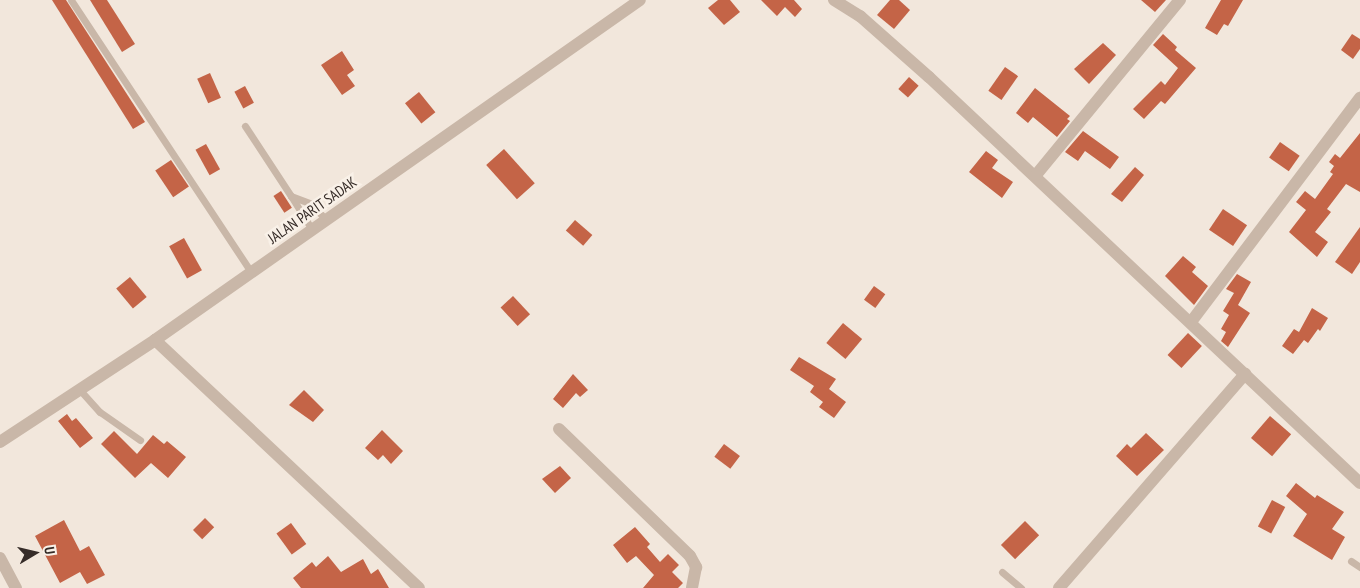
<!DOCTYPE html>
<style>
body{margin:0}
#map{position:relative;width:1360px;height:588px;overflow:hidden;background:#f2e7dc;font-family:"PT Sans Narrow",sans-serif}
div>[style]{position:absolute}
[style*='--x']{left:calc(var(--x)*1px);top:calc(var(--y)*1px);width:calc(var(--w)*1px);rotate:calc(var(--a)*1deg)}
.building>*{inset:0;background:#c46447;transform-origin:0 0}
.service>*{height:7px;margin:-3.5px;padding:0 3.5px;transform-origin:3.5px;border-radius:3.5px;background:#c9b7a8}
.minor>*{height:12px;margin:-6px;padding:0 6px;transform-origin:6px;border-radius:6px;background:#c9b7a8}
span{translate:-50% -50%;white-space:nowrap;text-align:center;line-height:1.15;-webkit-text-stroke:5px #f9f1e8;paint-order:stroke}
.street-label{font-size:15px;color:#362c28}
.north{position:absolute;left:10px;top:528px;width:50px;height:50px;-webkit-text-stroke:4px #f9f1e8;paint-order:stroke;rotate:81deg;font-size:14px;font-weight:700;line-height:20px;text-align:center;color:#362c28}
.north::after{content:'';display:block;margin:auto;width:18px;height:22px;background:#362c28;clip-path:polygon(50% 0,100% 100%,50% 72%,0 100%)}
</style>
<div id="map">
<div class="building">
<i style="clip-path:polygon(52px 0,66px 0,145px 122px,133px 129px)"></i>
<i style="clip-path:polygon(90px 0,107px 0,135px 44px,122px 52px)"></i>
<i style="clip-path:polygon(718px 0,730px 0,740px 12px,724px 25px,708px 8px)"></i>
<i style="clip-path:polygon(761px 0,794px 0,802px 9px,795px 17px,785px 7px,777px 16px)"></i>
<i style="clip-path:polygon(890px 0,899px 0,910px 10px,894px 29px,877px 15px)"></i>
<i style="clip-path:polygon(1141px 0,1166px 0,1155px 12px)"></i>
<i style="clip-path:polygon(1221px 0,1243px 0,1228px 26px,1224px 24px,1217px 35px,1205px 28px)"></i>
<i style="clip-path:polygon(1163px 34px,1177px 47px,1175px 50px,1196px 68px,1165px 104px,1161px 101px,1144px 119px,1133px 109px,1161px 81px,1165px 85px,1178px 68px,1153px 45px)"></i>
<i style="clip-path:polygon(1352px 34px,1360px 39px,1360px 49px,1353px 59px,1341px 50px)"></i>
<i style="clip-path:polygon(1103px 43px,1116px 55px,1089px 84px,1074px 69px)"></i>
<i style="clip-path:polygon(342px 51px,354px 70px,347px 75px,355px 86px,342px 95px,321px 65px)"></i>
<i style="left:1005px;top:67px;width:16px;height:29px;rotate:35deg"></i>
<i style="left:210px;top:73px;width:27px;height:14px;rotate:66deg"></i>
<i style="left:909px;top:77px;width:13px;height:16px;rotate:42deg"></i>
<i style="left:245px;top:86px;width:19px;height:12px;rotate:62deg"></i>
<i style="clip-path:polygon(1035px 88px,1070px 116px,1067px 119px,1070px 121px,1057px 137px,1033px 117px,1028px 123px,1016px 113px)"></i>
<i style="left:419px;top:92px;width:26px;height:18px;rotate:51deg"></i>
<i style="clip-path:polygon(1083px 131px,1119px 157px,1110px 169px,1085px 151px,1078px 161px,1065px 152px)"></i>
<i style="clip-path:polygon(1360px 133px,1360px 192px,1346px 184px,1327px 209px,1331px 212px,1315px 232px,1328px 242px,1317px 257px,1289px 232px,1306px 210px,1296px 202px,1305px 191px,1315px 199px,1333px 174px,1330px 172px,1334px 166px,1329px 162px,1335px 154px,1340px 158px)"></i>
<i style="left:1280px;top:142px;width:24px;height:19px;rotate:35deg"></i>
<i style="left:206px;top:144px;width:29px;height:12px;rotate:61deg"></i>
<i style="left:504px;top:149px;width:46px;height:24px;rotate:48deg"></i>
<i style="clip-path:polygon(986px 151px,998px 160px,992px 168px,1013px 182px,1002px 198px,969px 172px)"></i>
<i style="left:171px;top:160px;width:32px;height:19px;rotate:56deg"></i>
<i style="clip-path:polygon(1135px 167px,1144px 175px,1122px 202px,1111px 194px)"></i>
<i style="left:281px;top:191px;width:20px;height:9px;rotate:57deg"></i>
<i style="left:1223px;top:209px;width:29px;height:25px;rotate:34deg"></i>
<i style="left:575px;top:220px;width:23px;height:14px;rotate:41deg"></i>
<i style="clip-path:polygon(1360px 227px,1360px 262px,1352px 274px,1335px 262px)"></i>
<i style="left:184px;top:238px;width:37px;height:17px;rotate:61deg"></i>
<i style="clip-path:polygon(1183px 256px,1196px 267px,1192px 272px,1208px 286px,1194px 305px,1165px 276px)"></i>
<i style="clip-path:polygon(1237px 274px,1251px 282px,1238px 305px,1250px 313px,1228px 347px,1221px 341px,1226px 332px,1221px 329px,1229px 315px,1223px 311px,1234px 293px,1226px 289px)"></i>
<i style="left:130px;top:277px;width:26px;height:18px;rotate:50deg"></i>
<i style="left:874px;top:286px;width:14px;height:17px;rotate:36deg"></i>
<i style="left:513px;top:296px;width:25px;height:17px;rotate:47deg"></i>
<i style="clip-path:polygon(1312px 308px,1328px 318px,1320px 331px,1318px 329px,1308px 343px,1304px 340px,1293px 354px,1282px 346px,1294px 329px,1299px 332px)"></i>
<i style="left:843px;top:323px;width:25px;height:26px;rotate:40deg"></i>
<i style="left:1188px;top:333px;width:19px;height:30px;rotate:43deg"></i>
<i style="clip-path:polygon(799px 357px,836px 379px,829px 389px,846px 402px,834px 418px,819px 407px,823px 402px,810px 392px,814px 386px,790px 370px)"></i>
<i style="clip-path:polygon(573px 374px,588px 390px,580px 397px,576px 393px,563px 408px,553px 399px)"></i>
<i style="clip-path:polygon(304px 390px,324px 410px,313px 422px,289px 405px)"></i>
<i style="clip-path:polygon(67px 414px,72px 421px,76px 418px,93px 438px,80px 448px,58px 421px)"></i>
<i style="left:1270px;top:416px;width:28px;height:29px;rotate:41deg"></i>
<i style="clip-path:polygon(382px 430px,403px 451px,391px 464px,383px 455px,378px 460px,365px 448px)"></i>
<i style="clip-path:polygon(114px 431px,137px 454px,153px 435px,164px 444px,167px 441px,186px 457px,168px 478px,151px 463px,135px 478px,101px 444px)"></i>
<i style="clip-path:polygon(1146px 433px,1164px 450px,1137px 476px,1116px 456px,1127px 444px,1131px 448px)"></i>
<i style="left:724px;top:444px;width:20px;height:16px;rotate:37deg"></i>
<i style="clip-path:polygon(560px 466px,571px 478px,555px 493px,542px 479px)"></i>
<i style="clip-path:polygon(1296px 483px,1315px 498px,1317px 495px,1344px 512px,1332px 529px,1345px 537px,1332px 560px,1293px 536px,1307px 514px,1286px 496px)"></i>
<i style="left:1272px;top:500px;width:15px;height:30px;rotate:28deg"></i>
<i style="left:205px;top:518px;width:13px;height:17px;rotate:45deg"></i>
<i style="clip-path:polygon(64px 520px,80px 551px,89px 546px,105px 575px,87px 584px,80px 572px,60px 583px,35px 536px)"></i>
<i style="left:1025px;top:521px;width:20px;height:34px;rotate:45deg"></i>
<i style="left:291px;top:523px;width:26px;height:18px;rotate:54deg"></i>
<i style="clip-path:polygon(635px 527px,650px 544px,647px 547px,660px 562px,668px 554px,679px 565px,672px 572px,683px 583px,678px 588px,643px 588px,654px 575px,636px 556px,627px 563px,613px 545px)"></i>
<i style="clip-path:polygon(328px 556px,341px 572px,363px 559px,371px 574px,378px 569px,389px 588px,301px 588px,293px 578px,312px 562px,316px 567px)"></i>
</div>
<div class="service">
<i style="--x:71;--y:0;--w:328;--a:56.5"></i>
<i style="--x:245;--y:126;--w:84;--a:56.7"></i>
<i style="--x:291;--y:196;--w:22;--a:21"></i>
<i style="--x:312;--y:204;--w:21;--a:49"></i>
<i style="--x:291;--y:196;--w:40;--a:58"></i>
<i style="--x:79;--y:389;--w:31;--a:48"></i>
<i style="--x:100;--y:412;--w:49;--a:35"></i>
<i style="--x:1351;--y:561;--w:11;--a:34"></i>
<i style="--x:1002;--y:572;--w:25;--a:40"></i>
</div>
<div class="minor">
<i style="--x:834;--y:0;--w:31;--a:32"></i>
<i style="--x:860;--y:16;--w:92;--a:41.5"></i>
<i style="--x:929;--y:77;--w:592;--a:43.29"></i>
<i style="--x:1036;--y:175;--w:227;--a:-50.6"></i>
<i style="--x:1191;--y:322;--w:281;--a:-53"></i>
<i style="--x:155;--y:340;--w:362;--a:43.2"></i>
<i style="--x:559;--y:429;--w:182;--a:44.1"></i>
<i style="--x:690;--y:556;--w:13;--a:61"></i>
<i style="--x:696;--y:567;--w:21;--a:101"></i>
<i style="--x:0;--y:442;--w:186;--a:-33.3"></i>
<i style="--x:155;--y:340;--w:592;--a:-35.03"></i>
<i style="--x:0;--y:558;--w:34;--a:62"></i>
<i style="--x:1059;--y:588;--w:284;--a:-49"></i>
</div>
<div class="street-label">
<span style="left:312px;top:210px;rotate:-35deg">JALAN PARIT SADAK</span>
</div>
<div class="north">U</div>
</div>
